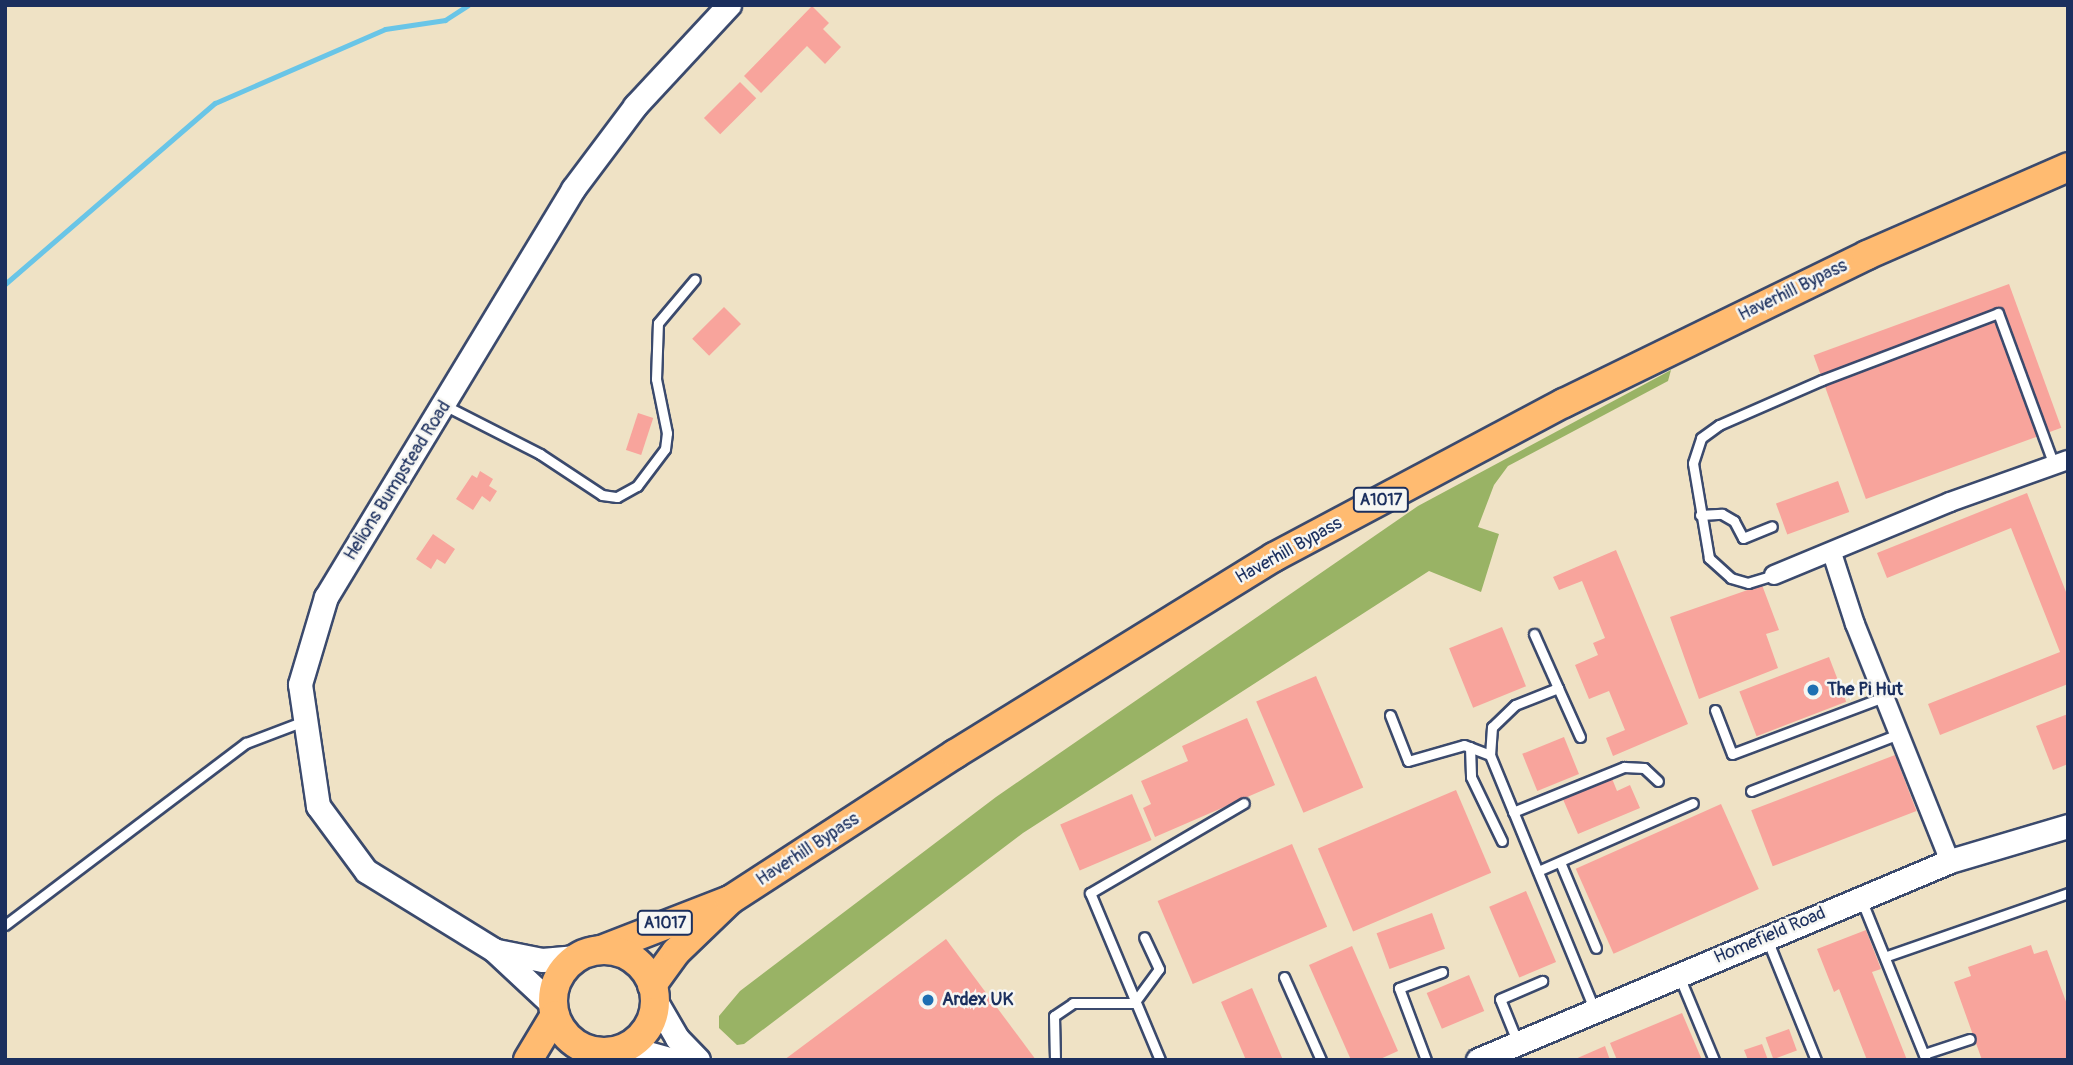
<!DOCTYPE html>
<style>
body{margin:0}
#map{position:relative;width:2073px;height:1065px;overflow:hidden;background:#efe2c5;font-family:Pangolin,sans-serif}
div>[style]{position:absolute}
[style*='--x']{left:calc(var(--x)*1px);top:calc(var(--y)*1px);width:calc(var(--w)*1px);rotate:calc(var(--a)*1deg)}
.forest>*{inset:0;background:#99b365}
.stream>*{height:5px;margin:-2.5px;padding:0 2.5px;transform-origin:2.5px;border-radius:2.5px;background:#69c5e7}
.building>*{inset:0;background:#f8a49c;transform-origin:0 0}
.roads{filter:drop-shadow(2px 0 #3b4a6d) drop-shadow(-2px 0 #3b4a6d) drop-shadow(0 2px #3b4a6d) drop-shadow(0 -2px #3b4a6d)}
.service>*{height:9px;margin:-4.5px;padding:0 4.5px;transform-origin:4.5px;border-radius:4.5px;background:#fff}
.minor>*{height:18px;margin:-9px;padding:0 9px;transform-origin:9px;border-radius:9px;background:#fff}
.tertiary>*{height:23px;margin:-11.5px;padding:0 11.5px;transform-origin:11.5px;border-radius:11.5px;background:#fff}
.primary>*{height:28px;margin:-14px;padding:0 14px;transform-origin:14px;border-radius:14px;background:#ffbb71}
.primary>.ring{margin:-14px;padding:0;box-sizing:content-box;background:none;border:28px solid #ffbb71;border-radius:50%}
.dots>*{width:19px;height:19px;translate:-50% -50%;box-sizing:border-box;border:4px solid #f6f6f2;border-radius:50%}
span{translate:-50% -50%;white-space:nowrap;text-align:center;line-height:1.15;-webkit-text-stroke:5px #f6f6f2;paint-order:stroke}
.shield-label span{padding:2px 5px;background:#f6f6f2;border:2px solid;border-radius:5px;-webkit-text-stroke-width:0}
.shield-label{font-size:16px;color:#1b2f5e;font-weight:700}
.street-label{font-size:18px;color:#1b2f5e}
.poi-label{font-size:18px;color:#1b2f5e;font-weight:700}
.left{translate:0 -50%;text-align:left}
.frame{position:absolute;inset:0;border:7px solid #1b2f5e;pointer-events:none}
</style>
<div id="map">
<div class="forest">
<i style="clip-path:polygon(1671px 370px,1668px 381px,1508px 466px,1494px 485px,1478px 527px,1499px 534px,1481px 592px,1429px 571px,1023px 833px,744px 1044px,737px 1045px,719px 1028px,719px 1016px,740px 991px,996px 797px,1418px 506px)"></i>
</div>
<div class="stream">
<i style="--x:5;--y:284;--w:277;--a:-40.8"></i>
<i style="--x:215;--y:103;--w:185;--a:-23.5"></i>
<i style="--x:385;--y:29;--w:61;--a:-8.5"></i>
<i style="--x:445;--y:20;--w:27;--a:-33"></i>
</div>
<div class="building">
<i style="clip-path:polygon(812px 6px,829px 23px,823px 29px,841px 47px,825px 64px,807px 46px,761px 93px,744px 76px)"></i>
<i style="left:740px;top:82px;width:23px;height:51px;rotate:45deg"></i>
<i style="left:2009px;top:284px;width:153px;height:208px;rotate:70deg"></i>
<i style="left:724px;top:307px;width:24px;height:45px;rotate:45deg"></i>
<i style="left:638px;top:413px;width:16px;height:39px;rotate:18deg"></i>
<i style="clip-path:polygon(480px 471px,493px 479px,489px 486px,497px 491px,490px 502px,482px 496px,473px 510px,456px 499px,472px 475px,477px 478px)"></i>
<i style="left:1838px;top:481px;width:33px;height:66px;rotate:70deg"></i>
<i style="clip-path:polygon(2027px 493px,2068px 597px,2068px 684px,1940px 735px,1928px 704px,2060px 652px,2011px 528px,1887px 578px,1877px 553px)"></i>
<i style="clip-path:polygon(433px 534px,455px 549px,445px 564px,437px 559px,431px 569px,416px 559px)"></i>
<i style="clip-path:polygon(1616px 550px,1688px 724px,1613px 756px,1606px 738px,1625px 730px,1609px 691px,1589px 699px,1575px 665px,1598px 655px,1593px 643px,1605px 638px,1582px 581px,1559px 590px,1553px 577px)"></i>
<i style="clip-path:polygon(1762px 585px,1779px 630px,1766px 634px,1778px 668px,1699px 699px,1670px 617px)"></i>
<i style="left:1502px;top:627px;width:64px;height:57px;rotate:68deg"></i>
<i style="left:1829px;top:657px;width:48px;height:96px;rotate:69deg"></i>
<i style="left:1316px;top:676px;width:121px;height:65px;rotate:67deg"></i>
<i style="clip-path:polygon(2068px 714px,2068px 764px,2053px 770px,2036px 726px)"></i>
<i style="clip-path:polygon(1247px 718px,1275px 785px,1155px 837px,1143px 808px,1151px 804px,1141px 781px,1188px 761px,1182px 746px)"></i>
<i style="left:1564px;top:737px;width:40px;height:45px;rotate:68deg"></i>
<i style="left:1895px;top:755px;width:60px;height:154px;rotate:69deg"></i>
<i style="clip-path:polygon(1611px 776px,1617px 791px,1630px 785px,1640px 808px,1578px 834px,1562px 797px)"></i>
<i style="left:1456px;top:790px;width:90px;height:150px;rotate:67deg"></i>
<i style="left:1132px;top:794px;width:50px;height:78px;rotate:67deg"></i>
<i style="left:1721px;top:804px;width:93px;height:159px;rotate:66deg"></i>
<i style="left:1292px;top:844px;width:90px;height:146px;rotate:67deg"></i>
<i style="left:1526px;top:891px;width:77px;height:40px;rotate:67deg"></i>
<i style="left:1432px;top:913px;width:38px;height:59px;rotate:70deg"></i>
<i style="clip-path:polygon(1866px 930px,1881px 969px,1872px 972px,1907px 1060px,1867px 1060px,1839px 989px,1834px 992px,1817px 949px)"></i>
<i style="clip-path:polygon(946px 939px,1036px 1060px,784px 1060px)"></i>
<i style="clip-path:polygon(2031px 945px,2034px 954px,2047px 950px,2068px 1007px,2068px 1058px,1982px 1060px,1954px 982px,1971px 976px,1968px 967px)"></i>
<i style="clip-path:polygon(1352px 946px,1398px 1051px,1378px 1060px,1351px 1060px,1309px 965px)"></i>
<i style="left:1469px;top:975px;width:39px;height:46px;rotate:67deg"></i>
<i style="clip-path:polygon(1252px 988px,1283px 1060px,1246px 1060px,1221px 1002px)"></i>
<i style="clip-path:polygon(1682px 1013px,1702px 1060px,1617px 1060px,1610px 1043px)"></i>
<i style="left:1789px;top:1029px;width:23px;height:25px;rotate:70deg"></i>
<i style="clip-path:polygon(1762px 1044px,1768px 1060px,1748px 1060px,1744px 1050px)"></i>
<i style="clip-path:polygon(1605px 1046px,1610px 1060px,1573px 1060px)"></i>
</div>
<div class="roads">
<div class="service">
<i style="--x:444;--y:405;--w:108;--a:27"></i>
<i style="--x:540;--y:454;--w:74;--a:33.5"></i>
<i style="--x:602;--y:495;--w:15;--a:8"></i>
<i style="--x:617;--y:497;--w:23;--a:-29"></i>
<i style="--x:637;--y:486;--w:46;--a:-52.9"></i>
<i style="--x:665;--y:449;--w:16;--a:-83"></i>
<i style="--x:667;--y:433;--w:55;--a:-101.5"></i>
<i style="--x:656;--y:379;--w:56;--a:-88"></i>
<i style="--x:658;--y:323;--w:57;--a:-49.9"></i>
<i style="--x:1700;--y:515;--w:22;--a:-3"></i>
<i style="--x:1722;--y:514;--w:14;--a:30"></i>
<i style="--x:1734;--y:521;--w:19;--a:62"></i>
<i style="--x:1743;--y:538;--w:31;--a:-22"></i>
<i style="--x:1774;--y:575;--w:27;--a:163"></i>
<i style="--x:1748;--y:583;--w:18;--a:-164"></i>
<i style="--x:1731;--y:578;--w:30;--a:-138"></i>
<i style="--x:1709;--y:558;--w:96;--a:-99.6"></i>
<i style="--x:1693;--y:463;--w:26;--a:-72"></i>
<i style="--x:1701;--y:438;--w:22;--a:-36"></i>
<i style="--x:1719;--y:425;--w:112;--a:-23.6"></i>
<i style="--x:1822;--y:380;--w:188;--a:-20.8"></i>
<i style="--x:1998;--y:313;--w:162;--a:69.8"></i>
<i style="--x:1534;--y:634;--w:59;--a:66"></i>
<i style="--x:1715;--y:710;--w:47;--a:68.9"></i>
<i style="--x:1732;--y:754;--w:162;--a:-20.6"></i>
<i style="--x:1390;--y:715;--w:49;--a:68.6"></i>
<i style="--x:1408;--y:761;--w:58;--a:-15.9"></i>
<i style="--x:1464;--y:745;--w:28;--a:21"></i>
<i style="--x:1580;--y:737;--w:54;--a:-114.2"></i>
<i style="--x:1558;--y:688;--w:46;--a:158.4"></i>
<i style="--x:1515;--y:705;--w:32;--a:136"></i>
<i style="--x:1492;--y:727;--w:28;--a:94"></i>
<i style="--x:1490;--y:755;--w:274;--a:67.7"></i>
<i style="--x:1470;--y:747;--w:30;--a:88"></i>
<i style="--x:1471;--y:777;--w:71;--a:64.2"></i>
<i style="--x:1751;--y:791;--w:159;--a:-21.1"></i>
<i style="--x:1513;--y:812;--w:120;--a:-22.1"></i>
<i style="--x:1624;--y:767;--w:20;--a:3"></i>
<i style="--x:1644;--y:768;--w:19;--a:43"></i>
<i style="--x:1560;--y:862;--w:93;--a:67.3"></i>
<i style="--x:1538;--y:871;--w:169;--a:-23.7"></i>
<i style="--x:1861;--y:899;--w:174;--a:68"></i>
<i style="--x:5;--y:925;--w:302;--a:-37.1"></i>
<i style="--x:246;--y:743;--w:62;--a:-20.8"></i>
<i style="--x:1767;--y:939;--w:131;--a:68"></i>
<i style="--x:1887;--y:956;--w:192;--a:-19.2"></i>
<i style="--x:1679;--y:976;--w:91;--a:67.4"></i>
<i style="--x:1284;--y:977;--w:91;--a:66"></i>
<i style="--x:1134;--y:1003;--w:42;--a:-53.7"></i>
<i style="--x:1159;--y:969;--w:35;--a:-115"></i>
<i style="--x:1517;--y:1041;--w:45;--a:-112"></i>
<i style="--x:1500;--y:999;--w:46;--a:-23.2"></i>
<i style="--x:1924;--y:1054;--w:48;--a:-18.1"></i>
<i style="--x:1055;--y:1060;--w:44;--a:-91.3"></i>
<i style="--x:1054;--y:1016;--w:23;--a:-34"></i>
<i style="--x:1073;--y:1003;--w:61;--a:0"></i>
<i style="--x:1160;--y:1060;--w:181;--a:-112.7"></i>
<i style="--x:1090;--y:893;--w:178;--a:-30.3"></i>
<i style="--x:1426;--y:1060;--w:77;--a:-110.6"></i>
<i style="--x:1399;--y:988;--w:46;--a:-20.4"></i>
</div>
<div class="minor">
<i style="--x:1832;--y:553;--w:75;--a:72.1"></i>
<i style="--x:1855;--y:624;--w:255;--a:68.2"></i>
<i style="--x:1774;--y:575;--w:191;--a:-22.5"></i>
<i style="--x:1950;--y:502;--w:125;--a:-19.6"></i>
</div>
<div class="tertiary">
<i style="--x:497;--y:951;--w:46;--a:11.3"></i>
<i style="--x:542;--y:960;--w:37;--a:-5"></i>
<i style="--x:655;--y:1000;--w:44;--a:59.9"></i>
<i style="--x:677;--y:1038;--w:30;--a:46"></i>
<i style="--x:553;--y:1005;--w:81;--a:-137"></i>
<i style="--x:494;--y:950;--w:150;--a:-148.3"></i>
<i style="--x:366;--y:871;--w:81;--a:-126.4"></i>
<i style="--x:318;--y:806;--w:123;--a:-98.4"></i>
<i style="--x:300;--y:684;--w:91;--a:-73.4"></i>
<i style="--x:326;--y:597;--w:477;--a:-58.8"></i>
<i style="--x:573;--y:189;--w:104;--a:-53.2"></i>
<i style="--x:635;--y:106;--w:138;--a:-47.1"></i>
<i style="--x:626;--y:1047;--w:49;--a:15.5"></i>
<i style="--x:1478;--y:1060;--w:512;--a:-22.86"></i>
<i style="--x:1950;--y:861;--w:123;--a:-16.5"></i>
</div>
<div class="primary">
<i style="--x:601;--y:950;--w:138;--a:-21.2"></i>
<i class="ring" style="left:553px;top:950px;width:74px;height:74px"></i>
<i style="--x:652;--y:985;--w:41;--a:-54"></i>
<i style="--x:676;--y:952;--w:75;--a:-43.9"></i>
<i style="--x:730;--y:900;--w:268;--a:-33"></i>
<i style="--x:955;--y:754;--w:375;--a:-31.7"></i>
<i style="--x:1274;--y:557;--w:328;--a:-28"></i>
<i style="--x:1564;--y:403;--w:337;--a:-26"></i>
<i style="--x:1867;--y:255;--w:219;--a:-23.6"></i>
<i style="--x:528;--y:1060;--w:52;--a:-59"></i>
</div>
</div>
<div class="dots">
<i style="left:1813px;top:690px;background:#1f6fb2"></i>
<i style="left:928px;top:1000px;background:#1f6fb2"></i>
</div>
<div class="shield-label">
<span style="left:1381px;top:500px">A1017</span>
<span style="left:665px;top:923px">A1017</span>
</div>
<div class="street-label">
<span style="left:1793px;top:291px;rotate:-26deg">Haverhill Bypass</span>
<span style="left:398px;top:481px;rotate:-58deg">Helions Bumpstead Road</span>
<span style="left:1289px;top:551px;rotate:-29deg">Haverhill Bypass</span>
<span style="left:808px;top:850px;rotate:-33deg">Haverhill Bypass</span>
<span style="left:1770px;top:936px;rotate:-23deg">Homefield Road</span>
</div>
<div class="poi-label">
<span class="left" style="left:1827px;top:690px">The Pi Hut</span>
<span class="left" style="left:942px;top:1000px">Ardex UK</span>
</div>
<div class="frame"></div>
</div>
